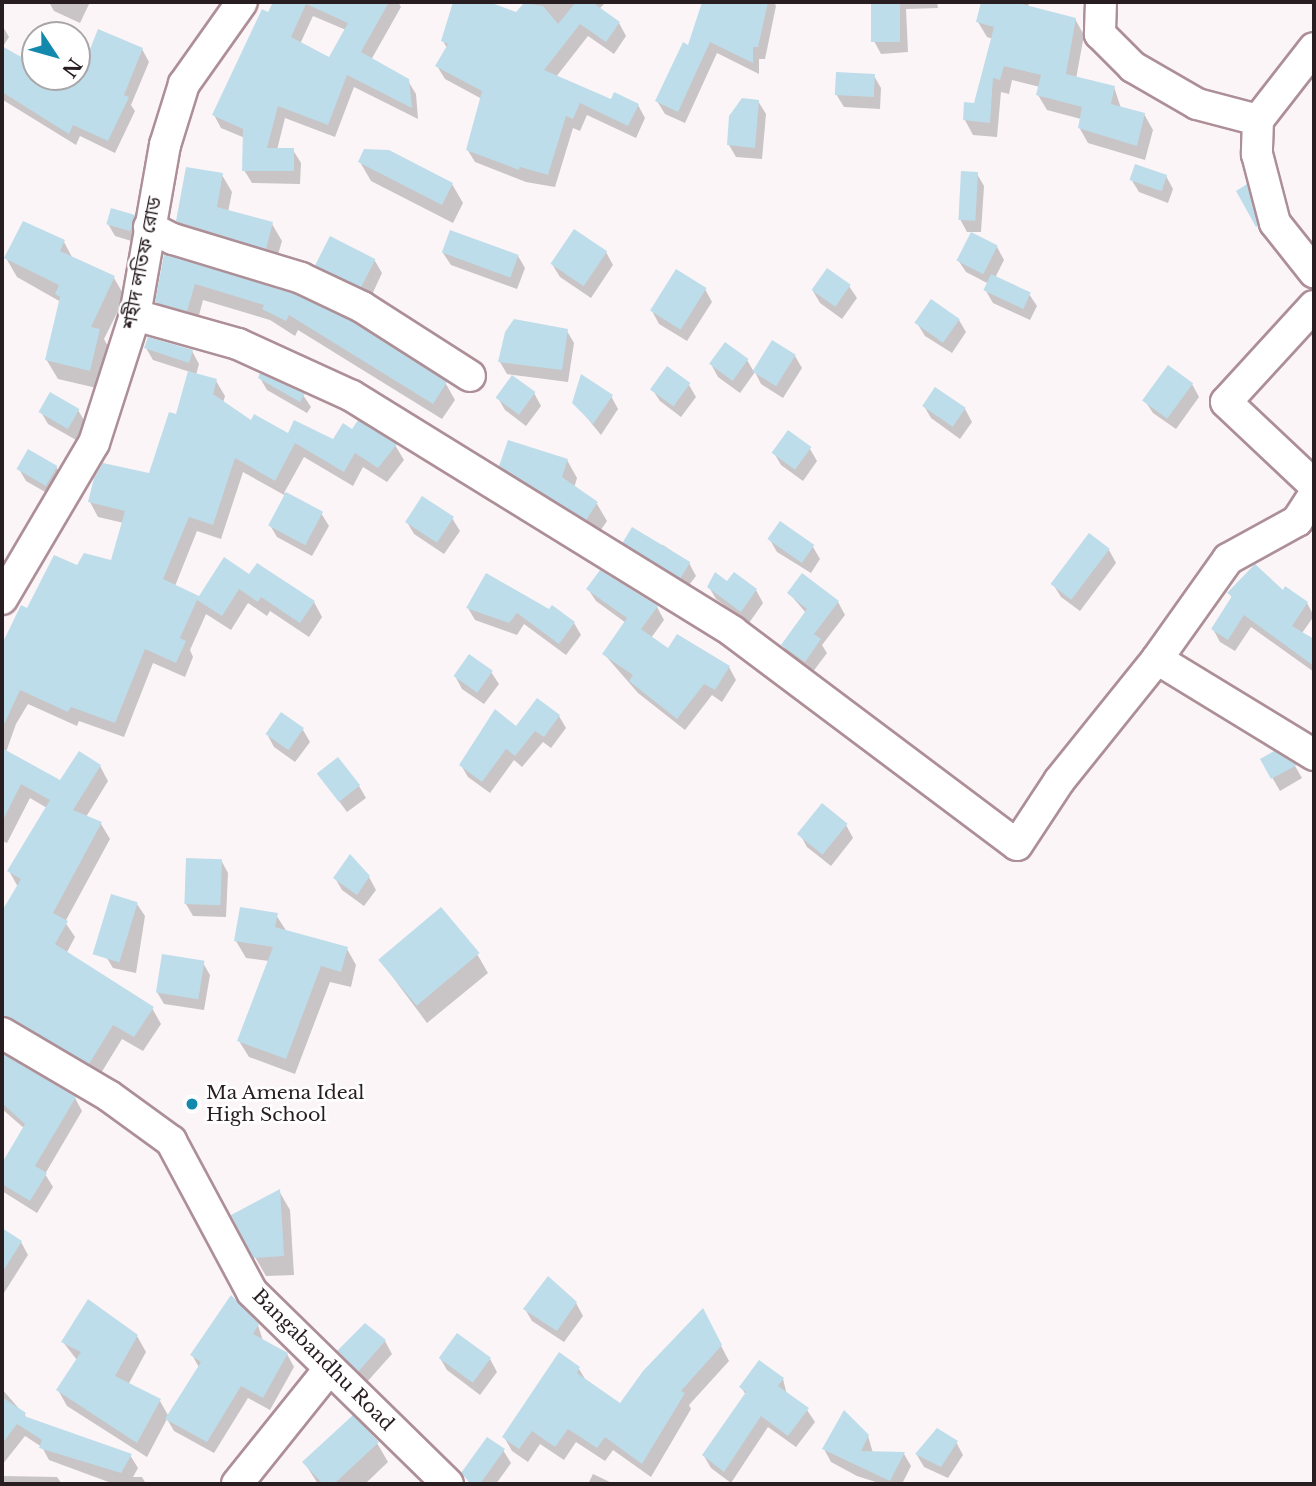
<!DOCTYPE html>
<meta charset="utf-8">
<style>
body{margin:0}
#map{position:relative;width:1316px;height:1486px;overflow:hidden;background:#fcf5f7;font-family:"Libre Baskerville","Noto Sans Bengali",serif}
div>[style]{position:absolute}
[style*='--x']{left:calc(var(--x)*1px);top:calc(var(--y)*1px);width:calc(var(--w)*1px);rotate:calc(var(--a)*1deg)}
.shadow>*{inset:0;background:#0003}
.building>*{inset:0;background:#beddea;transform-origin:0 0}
.roads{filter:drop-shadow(2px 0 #ad8f97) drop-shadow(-2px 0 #ad8f97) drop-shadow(0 2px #ad8f97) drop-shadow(0 -2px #ad8f97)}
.minor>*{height:30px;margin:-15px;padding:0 15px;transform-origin:15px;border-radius:15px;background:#fff}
.dots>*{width:19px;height:19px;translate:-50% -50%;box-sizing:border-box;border:4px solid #fff;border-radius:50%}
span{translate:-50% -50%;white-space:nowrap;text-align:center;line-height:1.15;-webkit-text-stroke:5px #fff;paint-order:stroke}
.street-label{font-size:19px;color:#281d20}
.poi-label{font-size:19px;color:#281d20}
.left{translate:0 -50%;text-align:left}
.frame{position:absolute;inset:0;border:4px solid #281d20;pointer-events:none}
.north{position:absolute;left:21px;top:21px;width:70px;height:70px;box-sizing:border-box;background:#fff;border:2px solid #a9a5a6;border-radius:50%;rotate:126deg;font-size:19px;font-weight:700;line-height:28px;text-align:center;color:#281d20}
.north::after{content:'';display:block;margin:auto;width:24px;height:32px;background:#138aad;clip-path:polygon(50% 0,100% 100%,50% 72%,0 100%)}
</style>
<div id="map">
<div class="shadow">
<i style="clip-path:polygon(49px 2px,90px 2px,80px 23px,54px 11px)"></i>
<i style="clip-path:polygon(evenodd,275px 2px,398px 2px,401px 7px,371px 60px,408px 81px,416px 94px,418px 119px,354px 87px,335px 137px,285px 118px,277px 150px,293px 150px,301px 163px,300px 184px,252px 183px,244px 170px,245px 138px,221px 128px,214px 115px,275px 2px,313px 16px,346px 30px,329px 59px,300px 44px,313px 16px)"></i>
<i style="clip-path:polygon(456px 2px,484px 2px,517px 14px,527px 2px,606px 2px,599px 9px,619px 23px,626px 36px,614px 54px,588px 36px,556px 77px,611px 101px,638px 105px,645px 118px,636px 138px,587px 115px,580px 131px,573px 128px,555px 187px,526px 182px,475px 162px,467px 149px,482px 99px,445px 79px,437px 66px,447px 48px,443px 41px)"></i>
<i style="clip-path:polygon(704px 2px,774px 2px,776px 6px,765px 59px,759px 59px,759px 74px,717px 53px,685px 123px,665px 114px,657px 101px,689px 47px)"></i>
<i style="clip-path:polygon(872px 2px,937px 2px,938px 8px,906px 9px,908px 52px,881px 54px,874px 41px)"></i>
<i style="clip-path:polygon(983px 2px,1029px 2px,1028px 7px,1075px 19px,1084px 35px,1076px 79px,1114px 87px,1121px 108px,1144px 114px,1153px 130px,1145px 160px,1088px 143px,1079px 127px,1081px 119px,1047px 110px,1038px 95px,1040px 87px,1012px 80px,1009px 94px,1001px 92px,997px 137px,973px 135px,965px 120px,976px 104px,993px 39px,987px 37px,978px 22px)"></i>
<i style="clip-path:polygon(2px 25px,9px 37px,2px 48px,35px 67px,35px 77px,77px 85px,142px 49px,149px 62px,131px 105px,135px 111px,115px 153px,80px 136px,76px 145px,3px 100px,2px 98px)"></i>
<i style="clip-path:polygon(874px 76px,881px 88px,880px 109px,844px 107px,836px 94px)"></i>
<i style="clip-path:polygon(758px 101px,766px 114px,762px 159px,736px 157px,729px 145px)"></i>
<i style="clip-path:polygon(360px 162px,452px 184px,463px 203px,453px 223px,371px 181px)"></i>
<i style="clip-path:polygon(977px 174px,984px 186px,981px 232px,967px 232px,960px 219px)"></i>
<i style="clip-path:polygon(222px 175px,232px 192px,228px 212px,272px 224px,282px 241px,275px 265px,188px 238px,178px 221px)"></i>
<i style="clip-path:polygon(1166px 176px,1173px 189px,1168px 203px,1139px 192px,1131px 179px)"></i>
<i style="clip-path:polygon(1246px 186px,1253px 198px,1261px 229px,1245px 204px)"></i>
<i style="clip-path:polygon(134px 217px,141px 229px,138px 243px,115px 236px,108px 224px)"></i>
<i style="clip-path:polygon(64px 242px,73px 259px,114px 278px,125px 297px,104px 339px,110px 350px,101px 389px,58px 379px,46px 359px,61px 302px,17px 277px,6px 258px)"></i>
<i style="clip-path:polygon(997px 247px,1004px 260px,995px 278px,1029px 294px,1037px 306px,1030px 320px,993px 303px,986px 291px,989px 284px,966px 272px,958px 260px)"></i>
<i style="clip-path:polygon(606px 252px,613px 265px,591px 298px,560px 277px,552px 264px)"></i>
<i style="clip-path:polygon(443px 253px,518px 256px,525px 268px,517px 289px,451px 265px)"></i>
<i style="clip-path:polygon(165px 256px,353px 324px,446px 384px,455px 400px,442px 419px,298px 330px,295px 336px,270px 320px,203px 300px,196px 327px,166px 318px,157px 302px)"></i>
<i style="clip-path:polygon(375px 261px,382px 273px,370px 299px,329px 280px,321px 267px)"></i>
<i style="clip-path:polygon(849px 286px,857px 298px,842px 319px,820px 303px,813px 291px)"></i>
<i style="clip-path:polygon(705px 289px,712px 302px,687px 341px,659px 324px,652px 311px)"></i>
<i style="clip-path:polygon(959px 320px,966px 332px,952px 353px,925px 336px,917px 323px)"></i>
<i style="clip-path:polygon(567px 331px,574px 343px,568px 382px,507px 374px,500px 362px)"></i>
<i style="clip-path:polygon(146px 348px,192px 351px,199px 364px,196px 375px,216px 381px,225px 396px,223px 403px,252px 423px,289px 435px,333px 442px,353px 431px,395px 445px,404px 460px,387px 482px,363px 467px,353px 486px,304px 457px,284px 493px,321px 513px,329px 526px,312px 556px,277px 537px,270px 525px,286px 496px,243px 472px,221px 539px,197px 531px,175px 586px,200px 598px,250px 576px,314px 602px,322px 617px,309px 637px,270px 611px,267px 616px,248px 603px,231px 630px,206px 614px,190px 650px,193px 657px,185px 677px,153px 663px,124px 737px,79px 721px,77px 726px,28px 704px,16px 724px,6px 752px,61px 783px,100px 766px,108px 781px,86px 817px,101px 824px,110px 839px,65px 922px,75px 937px,66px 954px,152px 1008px,161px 1024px,143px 1051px,122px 1039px,98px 1078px,2px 1034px,2px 915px,18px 887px,9px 871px,47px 808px,30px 798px,7px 843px,2px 841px,2px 648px,22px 608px,28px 611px,78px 567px,112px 562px,124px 523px,98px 517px,90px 502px,150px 475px,177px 417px,190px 372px,153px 360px)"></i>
<i style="clip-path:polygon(795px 356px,802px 368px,783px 398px,761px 384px,755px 372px,740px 393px,718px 377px,711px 364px,747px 360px,754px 372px)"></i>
<i style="clip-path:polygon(260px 378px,303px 395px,311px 407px,307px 413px,267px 390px)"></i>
<i style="clip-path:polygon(1192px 384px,1199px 397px,1176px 429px,1153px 413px,1145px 401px)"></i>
<i style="clip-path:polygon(689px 385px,696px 397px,681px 417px,660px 401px,652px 389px)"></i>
<i style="clip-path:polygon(534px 393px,541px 406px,526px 426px,505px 410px,498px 398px)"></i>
<i style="clip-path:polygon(611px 396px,618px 409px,601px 435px,574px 402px)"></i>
<i style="clip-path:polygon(924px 406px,965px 409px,972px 422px,960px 439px,931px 418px)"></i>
<i style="clip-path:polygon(78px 410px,85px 422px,76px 440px,48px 424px,41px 412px)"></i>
<i style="clip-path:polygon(788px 433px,810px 449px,817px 461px,803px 481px,781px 465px,774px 453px)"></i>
<i style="clip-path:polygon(567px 460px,577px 478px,574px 488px,597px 504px,607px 521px,596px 537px,511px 484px,501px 466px)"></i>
<i style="clip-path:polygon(56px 467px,64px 479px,54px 497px,26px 481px,19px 469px)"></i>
<i style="clip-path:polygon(452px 518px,460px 531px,444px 554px,414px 534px,407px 522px)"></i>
<i style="clip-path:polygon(770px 540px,813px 547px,820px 559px,811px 573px,777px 552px)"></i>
<i style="clip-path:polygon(623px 542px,660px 549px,663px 545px,689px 563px,696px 576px,686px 589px,630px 554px)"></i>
<i style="clip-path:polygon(1109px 550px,1116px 563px,1080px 611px,1061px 597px,1053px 584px)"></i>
<i style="clip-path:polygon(728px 584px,756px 590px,763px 603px,749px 623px,716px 599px,709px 587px)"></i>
<i style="clip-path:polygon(588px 589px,657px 607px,664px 620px,651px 638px,669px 651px,729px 667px,736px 680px,722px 702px,712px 695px,685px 730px,638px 693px,604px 654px,626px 623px,596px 601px)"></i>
<i style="clip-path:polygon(1283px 592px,1307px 603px,1314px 616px,1302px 633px,1314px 641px,1314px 672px,1251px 627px,1235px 651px,1220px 642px,1213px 629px,1233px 599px,1229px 593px)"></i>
<i style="clip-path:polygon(789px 593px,838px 602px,845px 615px,822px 645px,827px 653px,812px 673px,790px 657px,783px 645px,806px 613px)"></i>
<i style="clip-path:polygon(468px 608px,549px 611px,574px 623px,581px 635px,566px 655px,524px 624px,517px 635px,475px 620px)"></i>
<i style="clip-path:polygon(491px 672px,499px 684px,484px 704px,462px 689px,455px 676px)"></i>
<i style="clip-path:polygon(281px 714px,303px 730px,310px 742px,295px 762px,274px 747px,267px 734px)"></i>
<i style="clip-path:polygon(559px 716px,566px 728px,551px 748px,543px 742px,522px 767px,514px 760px,490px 793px,468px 777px,461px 765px,516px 728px)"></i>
<i style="clip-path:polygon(1274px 753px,1295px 766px,1302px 778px,1280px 791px,1262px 760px)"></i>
<i style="clip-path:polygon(319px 774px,359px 786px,366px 798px,347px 812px)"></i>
<i style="clip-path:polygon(846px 825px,853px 838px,831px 866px,807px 847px,800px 834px)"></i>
<i style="clip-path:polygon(221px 860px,228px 873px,226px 917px,193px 916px,186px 904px)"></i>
<i style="clip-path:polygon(369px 877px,376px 890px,364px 906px,342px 890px,335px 878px)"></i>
<i style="clip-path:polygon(137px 904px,145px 916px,136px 973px,113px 968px,105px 955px)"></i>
<i style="clip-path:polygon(276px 915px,287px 932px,347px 949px,356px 965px,351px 987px,330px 982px,295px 1074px,249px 1057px,239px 1041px,269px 961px,246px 958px,236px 941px)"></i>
<i style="clip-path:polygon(477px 954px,488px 973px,427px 1023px,380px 960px)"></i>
<i style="clip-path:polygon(203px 963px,210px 975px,204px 1010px,164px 1004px,157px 992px)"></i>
<i style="clip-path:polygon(2px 1055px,75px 1098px,82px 1111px,45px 1174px,53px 1187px,37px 1213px,2px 1191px,2px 1166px,25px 1129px,2px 1109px)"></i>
<i style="clip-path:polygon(279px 1191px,290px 1210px,294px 1275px,266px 1276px,255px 1257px)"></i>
<i style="clip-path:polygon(2px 1230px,21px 1242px,28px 1255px,2px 1296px)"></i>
<i style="clip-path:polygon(576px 1303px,583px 1316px,564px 1342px,532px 1321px,525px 1309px)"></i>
<i style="clip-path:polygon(258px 1325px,263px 1341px,287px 1354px,294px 1367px,270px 1410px,248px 1398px,214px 1453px,174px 1431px,167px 1419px,147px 1457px,67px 1406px,58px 1390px,77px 1360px,63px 1342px,137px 1336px,146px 1352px,128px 1385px,160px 1401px,169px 1417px,200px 1369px,192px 1355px)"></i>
<i style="clip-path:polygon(710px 1325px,729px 1361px,689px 1405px,691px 1409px,651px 1477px,613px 1450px,605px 1461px,576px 1442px,564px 1460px,540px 1444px,528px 1462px,512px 1451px,504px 1437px,579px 1369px,587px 1382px,621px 1406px)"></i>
<i style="clip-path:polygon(385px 1341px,392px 1354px,366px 1383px,339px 1351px)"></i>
<i style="clip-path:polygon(440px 1358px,490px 1359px,497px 1372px,480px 1395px,447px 1370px)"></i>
<i style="clip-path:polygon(783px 1379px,787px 1395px,807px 1410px,815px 1422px,796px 1447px,768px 1427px,731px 1483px,711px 1468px,704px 1456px,746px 1395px,741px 1387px)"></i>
<i style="clip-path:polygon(2px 1389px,28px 1419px,130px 1455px,138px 1468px,133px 1477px,142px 1477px,146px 1484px,114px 1484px,49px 1460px,42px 1447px,25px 1436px,2px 1465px)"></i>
<i style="clip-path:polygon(868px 1436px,873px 1453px,904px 1454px,911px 1466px,902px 1484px,882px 1484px,857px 1476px,831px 1462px,824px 1449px)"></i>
<i style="clip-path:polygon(956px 1442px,963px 1455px,948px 1478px,924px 1467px,917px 1455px)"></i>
<i style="clip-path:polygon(377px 1443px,388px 1462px,365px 1484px,318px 1484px,304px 1462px)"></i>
<i style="clip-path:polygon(503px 1450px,511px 1463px,496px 1484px,470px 1484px,463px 1473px)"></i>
<i style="clip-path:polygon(593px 1474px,614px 1484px,588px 1484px)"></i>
<i style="clip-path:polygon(2px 1476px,57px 1477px,62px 1484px,2px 1484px)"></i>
</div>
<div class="building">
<i style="clip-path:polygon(evenodd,273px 2px,389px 2px,361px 52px,409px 79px,412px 108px,347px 75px,328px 125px,278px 106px,267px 148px,294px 148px,294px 171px,242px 171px,243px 129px,212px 115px,262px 9px,268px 12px,273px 2px,306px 4px,348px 23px,329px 57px,291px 37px,306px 4px)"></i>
<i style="clip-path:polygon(453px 2px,489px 2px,516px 12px,524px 3px,543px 6px,558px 24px,576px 2px,592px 2px,620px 22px,606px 42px,580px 24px,544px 70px,611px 99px,614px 92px,639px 104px,628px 126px,580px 103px,573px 119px,566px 116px,548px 175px,520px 167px,519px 170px,466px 150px,482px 91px,435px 66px,448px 44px,441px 41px)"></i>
<i style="clip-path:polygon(702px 2px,768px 2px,758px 47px,753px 47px,753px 63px,710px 42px,678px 112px,655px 101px,683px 42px,688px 45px)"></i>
<i style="left:871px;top:2px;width:29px;height:40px"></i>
<i style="clip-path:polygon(981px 2px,1014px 2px,1076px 18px,1066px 74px,1115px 86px,1111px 104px,1145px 113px,1137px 146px,1078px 128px,1082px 107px,1036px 95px,1041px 75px,1004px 66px,1000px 80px,993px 78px,990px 123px,963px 120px,964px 102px,974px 103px,994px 27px,976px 22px)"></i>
<i style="clip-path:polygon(98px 29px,143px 48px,124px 95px,129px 97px,108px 141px,73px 125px,69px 134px,2px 92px,2px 46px,35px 65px,35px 77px,79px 77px)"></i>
<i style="left:836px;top:72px;width:39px;height:23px;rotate:3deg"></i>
<i style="clip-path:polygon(742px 98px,759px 100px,755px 148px,727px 145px,729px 116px)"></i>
<i style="clip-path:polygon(364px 149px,389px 150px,453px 183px,442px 205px,358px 162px)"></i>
<i style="left:1135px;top:164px;width:34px;height:17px;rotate:19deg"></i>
<i style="clip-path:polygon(186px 167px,223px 173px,217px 207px,273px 222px,266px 249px,176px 221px)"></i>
<i style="left:961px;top:171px;width:17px;height:49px;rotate:3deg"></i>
<i style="clip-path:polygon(1247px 184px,1258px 226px,1256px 227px,1236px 191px)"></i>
<i style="left:111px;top:208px;width:25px;height:17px;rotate:16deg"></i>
<i style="clip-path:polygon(23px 221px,65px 240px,60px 251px,115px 276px,91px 327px,100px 329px,90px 371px,45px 360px,60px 297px,55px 294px,59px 285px,4px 258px)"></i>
<i style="left:574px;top:229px;width:40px;height:42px;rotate:34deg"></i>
<i style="left:450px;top:230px;width:73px;height:24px;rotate:20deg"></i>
<i style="left:971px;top:232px;width:30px;height:32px;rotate:27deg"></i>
<i style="left:330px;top:236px;width:51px;height:33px;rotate:27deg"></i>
<i style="clip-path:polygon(164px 254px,295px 294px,354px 322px,447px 382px,433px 404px,289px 315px,286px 321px,262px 309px,264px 305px,195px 284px,187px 311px,155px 302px)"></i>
<i style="left:827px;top:268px;width:29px;height:27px;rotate:35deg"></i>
<i style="left:676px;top:269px;width:36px;height:49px;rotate:32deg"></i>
<i style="left:991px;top:274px;width:44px;height:18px;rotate:25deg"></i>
<i style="left:931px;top:299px;width:35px;height:29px;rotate:35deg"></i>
<i style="clip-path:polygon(514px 319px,568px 329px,562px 370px,498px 362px,505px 332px)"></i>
<i style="clip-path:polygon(148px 337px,193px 350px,189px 363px,144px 348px)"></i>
<i style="left:772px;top:340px;width:28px;height:37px;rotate:32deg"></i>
<i style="left:725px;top:342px;width:29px;height:27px;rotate:36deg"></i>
<i style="left:1168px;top:365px;width:31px;height:44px;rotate:36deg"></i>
<i style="left:667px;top:366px;width:29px;height:29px;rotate:36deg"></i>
<i style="clip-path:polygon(188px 371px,217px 379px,213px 394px,251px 420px,254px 414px,288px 433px,294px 420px,333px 439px,343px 423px,352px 429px,358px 420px,397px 444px,378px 468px,355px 453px,344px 472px,295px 443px,275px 481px,235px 458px,213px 525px,189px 517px,163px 579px,199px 596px,224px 557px,249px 574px,257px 563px,315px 601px,300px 623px,261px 597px,258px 602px,239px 589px,222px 616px,197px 600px,180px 638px,186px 641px,176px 663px,145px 649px,115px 723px,71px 707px,68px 712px,20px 690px,2px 729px,2px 644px,21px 605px,27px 608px,54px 555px,77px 565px,84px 553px,111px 560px,125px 511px,88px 502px,94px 478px,103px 463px,149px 473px,169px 412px,176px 414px)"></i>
<i style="clip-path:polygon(260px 373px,305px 394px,300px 402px,258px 378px)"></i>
<i style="clip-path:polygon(581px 374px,613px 395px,593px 424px,572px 403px)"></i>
<i style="left:512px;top:375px;width:29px;height:28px;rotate:36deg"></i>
<i style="left:935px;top:387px;width:37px;height:23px;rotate:34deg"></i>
<i style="left:50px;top:392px;width:34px;height:23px;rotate:30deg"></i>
<i style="left:788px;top:430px;width:29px;height:28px;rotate:36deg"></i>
<i style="clip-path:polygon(508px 440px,568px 459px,562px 477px,598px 502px,586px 520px,499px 466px)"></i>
<i style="left:28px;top:449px;width:34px;height:23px;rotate:30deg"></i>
<i style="left:286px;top:492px;width:42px;height:38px;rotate:28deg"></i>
<i style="left:422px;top:496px;width:38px;height:31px;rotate:33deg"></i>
<i style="left:780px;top:521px;width:42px;height:22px;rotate:35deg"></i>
<i style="left:632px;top:527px;width:68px;height:19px;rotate:31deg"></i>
<i style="left:1089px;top:533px;width:26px;height:64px;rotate:37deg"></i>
<i style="clip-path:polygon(1255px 564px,1283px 590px,1285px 586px,1308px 602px,1292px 626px,1314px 639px,1314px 666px,1244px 615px,1228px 640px,1211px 629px,1232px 596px,1227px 593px)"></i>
<i style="clip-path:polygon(600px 570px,658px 606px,641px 629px,668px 648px,677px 634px,730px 666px,715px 690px,704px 684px,677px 719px,629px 681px,633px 675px,602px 654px,627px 618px,586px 589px)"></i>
<i style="clip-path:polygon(715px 572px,727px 581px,734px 572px,757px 589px,741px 612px,707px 587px)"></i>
<i style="clip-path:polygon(486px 573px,549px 609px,552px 605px,575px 622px,559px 644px,517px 613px,509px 623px,466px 608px)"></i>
<i style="clip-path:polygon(802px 573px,839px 601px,814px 634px,821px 639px,805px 662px,781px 645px,807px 609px,787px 593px)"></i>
<i style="left:469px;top:654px;width:29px;height:27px;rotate:35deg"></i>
<i style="clip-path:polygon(537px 698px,560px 715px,544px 737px,535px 731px,515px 756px,506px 749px,482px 782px,459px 765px,495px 709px,516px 726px)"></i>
<i style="left:281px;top:712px;width:28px;height:27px;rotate:35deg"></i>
<i style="clip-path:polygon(2px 748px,60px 780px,79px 751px,101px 765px,73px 810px,102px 822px,53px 913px,68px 921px,55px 944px,154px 1007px,134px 1037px,113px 1025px,89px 1064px,2px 1016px,2px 911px,21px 879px,7px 871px,50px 800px,21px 784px,2px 822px)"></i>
<i style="clip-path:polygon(1274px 751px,1297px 765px,1271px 779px,1260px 759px)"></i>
<i style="left:338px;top:757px;width:36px;height:27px;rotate:52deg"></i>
<i style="left:822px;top:803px;width:33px;height:40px;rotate:39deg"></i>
<i style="clip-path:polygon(350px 854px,370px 876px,357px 895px,333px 878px)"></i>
<i style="left:186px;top:858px;width:36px;height:46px;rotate:2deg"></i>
<i style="left:111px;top:894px;width:28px;height:63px;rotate:17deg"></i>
<i style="clip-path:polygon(240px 907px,278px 913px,275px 927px,348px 947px,341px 972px,321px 966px,286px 1059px,237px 1041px,273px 947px,234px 941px)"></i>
<i style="left:441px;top:907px;width:60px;height:82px;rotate:50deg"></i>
<i style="left:162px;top:954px;width:43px;height:39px;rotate:9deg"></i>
<i style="clip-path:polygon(2px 1053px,76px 1097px,35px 1166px,47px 1173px,30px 1201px,2px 1184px,2px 1163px,25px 1124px,2px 1103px)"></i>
<i style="clip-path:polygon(280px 1189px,284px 1256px,253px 1258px,231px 1215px)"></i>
<i style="clip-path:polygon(2px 1228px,22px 1241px,2px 1273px)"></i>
<i style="clip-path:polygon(548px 1276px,577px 1302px,557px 1331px,523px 1309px)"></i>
<i style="clip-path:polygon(231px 1295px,259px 1324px,253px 1334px,288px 1353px,263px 1398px,241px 1386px,207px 1442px,165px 1419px,201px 1362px,190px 1355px)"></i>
<i style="clip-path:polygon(88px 1299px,138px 1335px,115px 1376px,161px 1399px,137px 1443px,56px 1390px,81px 1352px,61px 1342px)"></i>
<i style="clip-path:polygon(703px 1308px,722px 1345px,681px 1391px,685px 1393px,642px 1464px,605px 1437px,597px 1448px,568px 1429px,555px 1447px,532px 1431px,519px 1449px,502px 1437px,559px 1352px,580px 1367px,577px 1373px,620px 1403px,643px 1371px)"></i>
<i style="clip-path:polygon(365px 1323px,386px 1340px,358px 1372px,337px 1351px)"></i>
<i style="left:457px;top:1333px;width:42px;height:31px;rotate:36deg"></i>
<i style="clip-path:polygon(759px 1360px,784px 1378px,778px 1386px,809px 1408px,788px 1436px,761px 1416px,724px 1472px,702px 1455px,746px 1392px,739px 1387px)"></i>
<i style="clip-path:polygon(2px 1397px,26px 1413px,24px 1416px,132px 1454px,121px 1473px,39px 1448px,42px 1440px,17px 1424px,2px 1444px)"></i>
<i style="clip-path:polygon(844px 1410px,869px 1435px,861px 1451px,905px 1452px,890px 1481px,822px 1449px)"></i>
<i style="clip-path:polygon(353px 1415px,379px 1442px,334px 1484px,323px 1484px,302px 1462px)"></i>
<i style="clip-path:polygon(937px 1428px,958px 1441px,941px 1467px,915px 1454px)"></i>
<i style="clip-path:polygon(487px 1437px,505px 1449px,480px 1484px,471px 1484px,461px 1473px)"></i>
</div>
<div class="roads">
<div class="minor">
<i style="--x:1101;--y:2;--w:32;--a:92"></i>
<i style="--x:1100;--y:34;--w:47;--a:45"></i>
<i style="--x:1133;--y:67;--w:74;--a:30"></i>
<i style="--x:1197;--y:104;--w:63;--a:14.7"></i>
<i style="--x:1258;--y:120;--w:91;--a:-52.1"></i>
<i style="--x:1258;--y:120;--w:34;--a:92"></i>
<i style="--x:1257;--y:154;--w:71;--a:75.4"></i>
<i style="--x:1275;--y:223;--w:63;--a:51.5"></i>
<i style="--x:149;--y:227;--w:27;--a:27"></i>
<i style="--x:173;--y:239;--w:134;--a:16.9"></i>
<i style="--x:301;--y:278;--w:68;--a:25.4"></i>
<i style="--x:362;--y:307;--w:128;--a:32.6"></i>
<i style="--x:1314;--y:306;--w:130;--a:132.5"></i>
<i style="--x:1226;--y:402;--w:121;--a:43.3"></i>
<i style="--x:135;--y:315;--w:107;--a:15.7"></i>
<i style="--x:238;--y:344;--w:125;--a:24.5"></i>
<i style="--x:352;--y:396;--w:447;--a:31.7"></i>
<i style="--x:732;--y:631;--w:356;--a:36.9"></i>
<i style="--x:1017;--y:845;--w:77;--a:-56.7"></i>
<i style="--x:1059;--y:781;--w:156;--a:-51.2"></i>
<i style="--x:1157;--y:659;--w:123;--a:-54.6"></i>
<i style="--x:1228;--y:559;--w:79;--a:-28.8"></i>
<i style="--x:1297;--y:521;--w:31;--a:-57"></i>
<i style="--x:2;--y:599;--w:181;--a:-59.5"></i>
<i style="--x:94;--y:443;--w:134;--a:-72.2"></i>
<i style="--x:135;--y:315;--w:173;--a:-80"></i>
<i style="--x:165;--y:145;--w:64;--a:-72.7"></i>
<i style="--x:184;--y:84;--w:100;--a:-54.7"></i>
<i style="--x:1157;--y:659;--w:184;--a:31.4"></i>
<i style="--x:2;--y:1033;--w:124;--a:30.5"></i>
<i style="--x:109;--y:1096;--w:77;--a:36"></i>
<i style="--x:171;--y:1141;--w:171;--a:61.8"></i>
<i style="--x:252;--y:1292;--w:274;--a:44.4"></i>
<i style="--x:237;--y:1484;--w:147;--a:-51.3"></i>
</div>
</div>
<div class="dots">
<i style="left:192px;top:1104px;background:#138aad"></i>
</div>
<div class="street-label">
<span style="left:142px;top:263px;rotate:-79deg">শহীদ লতিফ রোড</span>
<span style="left:323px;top:1360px;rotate:45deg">Bangabandhu Road</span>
</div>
<div class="poi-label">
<span class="left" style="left:206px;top:1104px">Ma Amena Ideal<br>High School</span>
</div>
<div class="frame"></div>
<div class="north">N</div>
</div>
